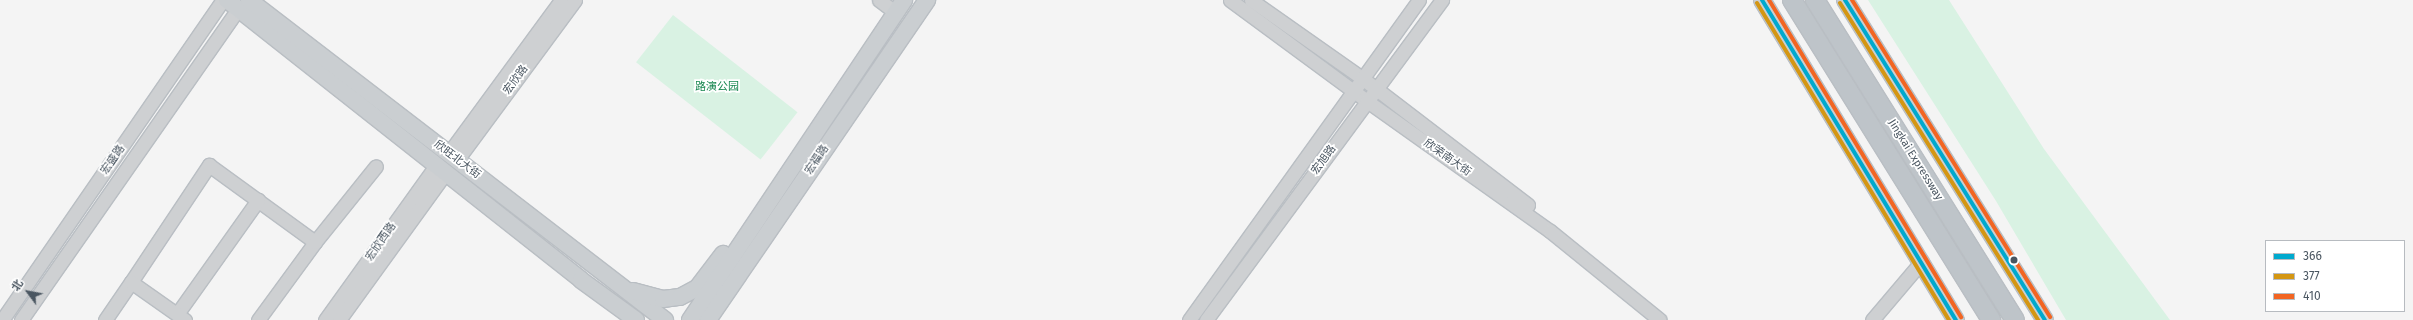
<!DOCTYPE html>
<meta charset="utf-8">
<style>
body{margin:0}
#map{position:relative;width:2413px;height:320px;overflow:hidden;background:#f4f4f4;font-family:"Fira Sans","Noto Sans SC",sans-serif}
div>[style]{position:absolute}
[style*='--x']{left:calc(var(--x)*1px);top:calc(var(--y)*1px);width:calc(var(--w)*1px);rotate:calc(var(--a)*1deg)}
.green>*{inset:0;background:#d9f2e3;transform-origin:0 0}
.roads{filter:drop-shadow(1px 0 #b9bec3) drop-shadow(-1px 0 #b9bec3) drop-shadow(0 1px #b9bec3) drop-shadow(0 -1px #b9bec3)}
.minor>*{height:13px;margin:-6.5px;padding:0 6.5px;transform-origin:6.5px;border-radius:6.5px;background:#ced0d2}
.major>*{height:16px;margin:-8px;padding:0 8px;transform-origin:8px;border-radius:8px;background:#caced1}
.highway>*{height:18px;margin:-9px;padding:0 9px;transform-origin:9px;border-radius:9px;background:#bec4c9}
.bus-1>*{height:4px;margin:-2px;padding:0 2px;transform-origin:2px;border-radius:2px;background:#00a9ce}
.bus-2>*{height:4px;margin:-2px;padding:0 2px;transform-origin:2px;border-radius:2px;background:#d49613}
.bus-3>*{height:4px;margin:-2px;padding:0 2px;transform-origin:2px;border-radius:2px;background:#f26522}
.dots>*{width:11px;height:11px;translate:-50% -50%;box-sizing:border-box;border:2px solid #fff;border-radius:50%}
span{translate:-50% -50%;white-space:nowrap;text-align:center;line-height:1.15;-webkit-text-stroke:3.5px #fff;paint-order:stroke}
.street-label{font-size:11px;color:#4a5661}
.park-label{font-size:11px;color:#17864f}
.legend{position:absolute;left:2265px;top:240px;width:140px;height:72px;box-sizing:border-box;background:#fff;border:1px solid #b7bbc0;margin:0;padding:5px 7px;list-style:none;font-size:12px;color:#4a5661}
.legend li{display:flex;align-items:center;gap:8px;height:20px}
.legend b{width:20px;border:1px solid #b7bbc0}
.north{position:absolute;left:8px;top:272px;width:40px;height:40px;-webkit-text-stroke:3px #fff;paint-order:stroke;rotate:302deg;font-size:11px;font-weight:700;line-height:16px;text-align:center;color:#4a5661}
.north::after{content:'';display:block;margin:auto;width:14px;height:18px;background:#4a5661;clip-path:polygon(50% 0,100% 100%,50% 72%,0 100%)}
</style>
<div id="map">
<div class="green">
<i style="clip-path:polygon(1868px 0,1949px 0,2044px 149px,2170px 320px,2066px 320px,1996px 201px)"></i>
<i style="left:673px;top:15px;width:158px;height:60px;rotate:38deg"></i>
</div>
<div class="roads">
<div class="minor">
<i style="--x:879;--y:0;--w:21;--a:37"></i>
<i style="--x:1230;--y:0;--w:170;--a:36.4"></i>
<i style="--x:1367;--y:101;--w:224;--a:35.4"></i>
<i style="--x:1550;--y:231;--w:141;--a:39"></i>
<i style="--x:1251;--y:0;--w:136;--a:35.1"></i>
<i style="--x:1362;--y:78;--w:209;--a:37.4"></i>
<i style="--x:448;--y:154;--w:191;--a:-53.7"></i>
<i style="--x:457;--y:160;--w:199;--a:-53.6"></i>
<i style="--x:131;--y:282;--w:141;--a:-56.3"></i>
<i style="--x:209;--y:165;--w:131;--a:36"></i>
<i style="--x:177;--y:314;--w:140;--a:-54.6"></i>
<i style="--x:2;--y:320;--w:389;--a:-55.4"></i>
<i style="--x:21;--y:320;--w:379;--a:-55.1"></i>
<i style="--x:105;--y:320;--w:46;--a:-55.6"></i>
<i style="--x:131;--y:282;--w:66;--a:35.1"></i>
<i style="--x:258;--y:320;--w:97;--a:-53.8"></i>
<i style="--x:315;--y:242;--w:97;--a:-51.2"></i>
<i style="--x:325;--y:320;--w:192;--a:-54.3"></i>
<i style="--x:339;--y:320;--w:183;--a:-54.1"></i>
<i style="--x:1189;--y:320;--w:394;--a:-54.3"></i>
<i style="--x:1206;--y:320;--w:398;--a:-53.6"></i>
<i style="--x:1872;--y:320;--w:77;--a:-49.7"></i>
</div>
<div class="major">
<i style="--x:227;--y:0;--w:451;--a:38.3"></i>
<i style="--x:581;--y:280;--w:68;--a:36"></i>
<i style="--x:249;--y:0;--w:525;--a:37.57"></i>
<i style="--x:1762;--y:0;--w:374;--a:58.8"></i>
<i style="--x:1845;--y:0;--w:377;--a:58"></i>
<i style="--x:633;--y:291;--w:31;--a:15"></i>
<i style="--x:663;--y:299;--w:17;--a:-7"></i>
<i style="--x:680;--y:297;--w:19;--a:-28"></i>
<i style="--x:697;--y:288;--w:43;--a:-52.6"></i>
<i style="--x:690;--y:320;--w:385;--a:-56.2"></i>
<i style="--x:708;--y:320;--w:388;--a:-55.6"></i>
</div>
<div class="highway">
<i style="--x:1792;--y:0;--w:377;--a:58.1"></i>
<i style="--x:1815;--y:0;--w:377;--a:58"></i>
</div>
</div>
<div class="bus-1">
<i style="--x:1762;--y:0;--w:374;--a:58.8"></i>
<i style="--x:1845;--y:0;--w:377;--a:58"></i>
</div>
<div class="bus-2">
<i style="--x:1757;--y:3;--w:371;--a:58.8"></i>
<i style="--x:1840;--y:3;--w:374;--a:58"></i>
</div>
<div class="bus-3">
<i style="--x:1769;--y:0;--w:371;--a:58.8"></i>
<i style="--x:1852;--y:0;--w:374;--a:58"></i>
</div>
<div class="dots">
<i style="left:2014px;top:260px;background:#4a5661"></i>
</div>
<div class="street-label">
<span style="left:516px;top:80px;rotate:-54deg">宏欣路</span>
<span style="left:1447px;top:158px;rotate:35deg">欣荣南大街</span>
<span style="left:113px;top:160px;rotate:-55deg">宏盛路</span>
<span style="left:457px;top:160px;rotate:37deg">欣旺北大街</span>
<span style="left:817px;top:160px;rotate:-56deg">宏福路</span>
<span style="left:1324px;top:160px;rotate:-54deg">宏旭路</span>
<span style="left:1915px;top:160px;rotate:58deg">Jingkai Expressway</span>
<span style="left:381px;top:242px;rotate:-55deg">宏欣西路</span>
</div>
<div class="park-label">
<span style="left:717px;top:87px">路演公园</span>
</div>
<ul class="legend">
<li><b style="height:5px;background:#00a9ce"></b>366</li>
<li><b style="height:5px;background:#d49613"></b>377</li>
<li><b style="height:5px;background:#f26522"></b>410</li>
</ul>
<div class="north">北</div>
</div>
